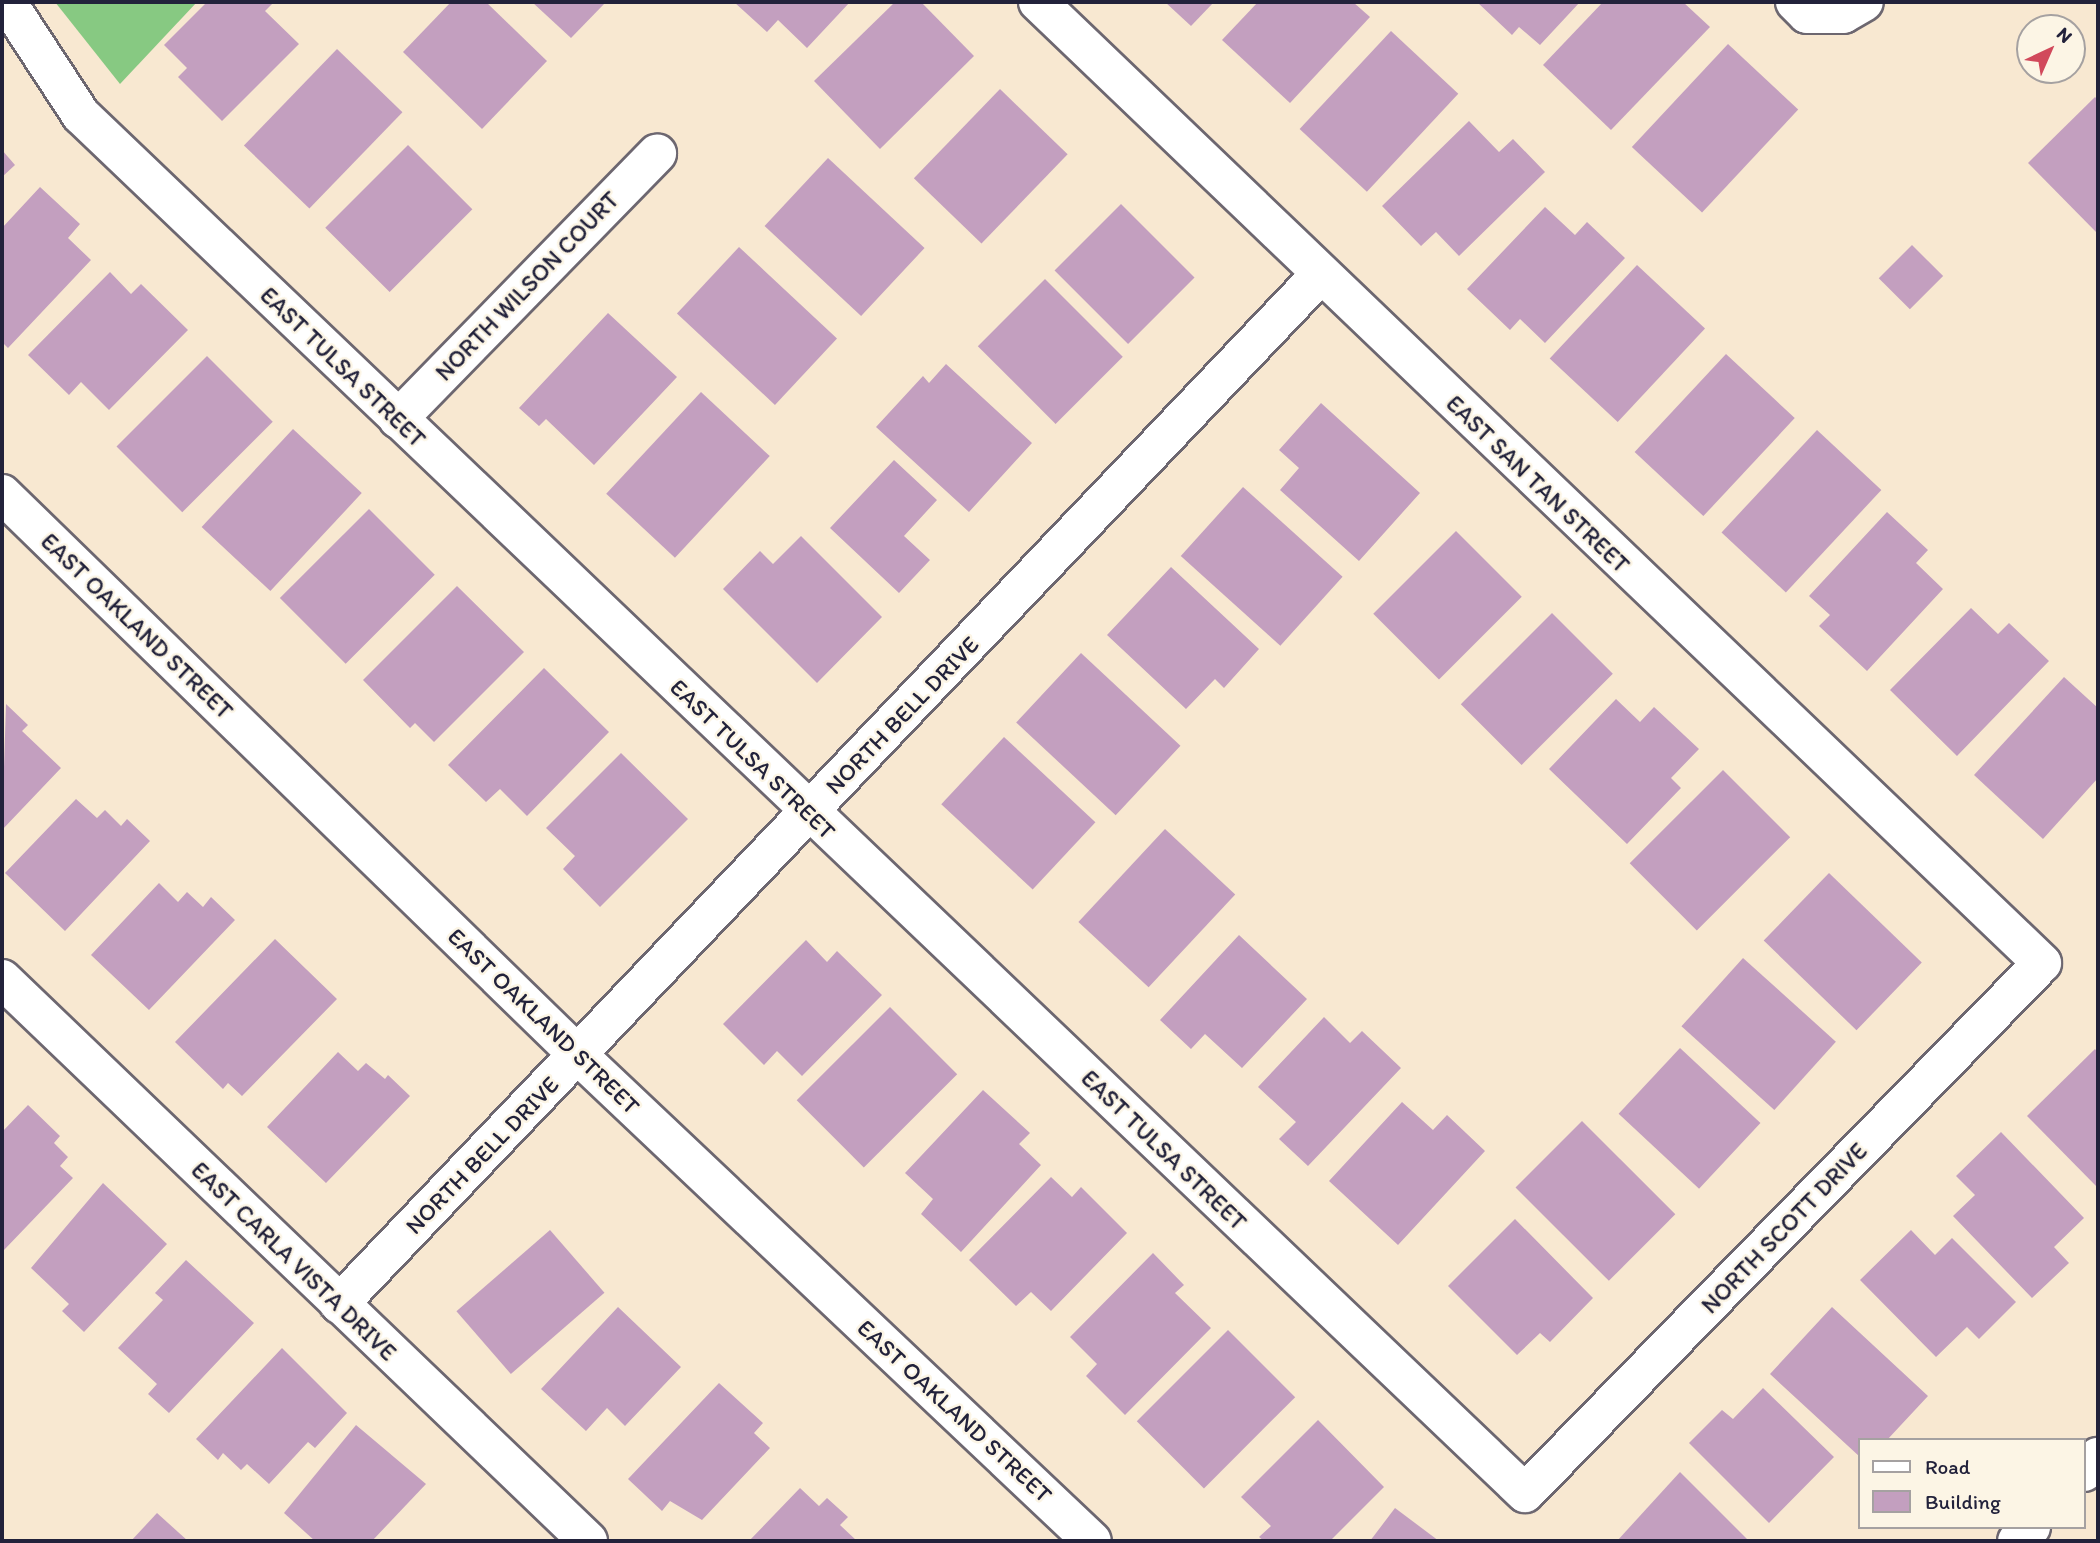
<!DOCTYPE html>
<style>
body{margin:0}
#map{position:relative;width:2100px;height:1543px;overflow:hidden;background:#f8e8d1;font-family:Itim,sans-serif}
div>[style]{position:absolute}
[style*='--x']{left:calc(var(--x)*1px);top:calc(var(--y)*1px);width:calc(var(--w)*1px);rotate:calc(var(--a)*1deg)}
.green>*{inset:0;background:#87c982}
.building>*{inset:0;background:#c39fbf;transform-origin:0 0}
.roads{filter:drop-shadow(2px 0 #6d6770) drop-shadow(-2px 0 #6d6770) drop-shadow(0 2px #6d6770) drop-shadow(0 -2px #6d6770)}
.street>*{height:38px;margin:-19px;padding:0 19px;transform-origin:19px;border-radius:19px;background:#fff}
.primary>*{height:38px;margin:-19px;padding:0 19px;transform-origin:19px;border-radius:19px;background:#fff}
span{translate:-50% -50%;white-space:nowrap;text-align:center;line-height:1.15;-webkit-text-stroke:5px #fcf5e5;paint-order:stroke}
.street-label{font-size:24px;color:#22223b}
.frame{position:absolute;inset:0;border:4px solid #22223b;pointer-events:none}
.legend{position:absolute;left:1858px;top:1438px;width:228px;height:91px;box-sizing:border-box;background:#fcf5e5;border:2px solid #a5a1a1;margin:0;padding:9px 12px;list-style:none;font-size:21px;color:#22223b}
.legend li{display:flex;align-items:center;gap:14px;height:35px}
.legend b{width:35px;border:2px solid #a5a1a1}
.north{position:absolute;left:2016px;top:14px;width:70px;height:70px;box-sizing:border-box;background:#fcf5e5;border:2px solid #a5a1a1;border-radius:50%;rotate:44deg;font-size:19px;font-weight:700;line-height:28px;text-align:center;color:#22223b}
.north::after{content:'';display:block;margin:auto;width:24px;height:32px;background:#d1495b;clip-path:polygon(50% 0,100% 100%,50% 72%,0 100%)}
</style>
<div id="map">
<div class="green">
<i style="clip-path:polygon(55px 2px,197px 2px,120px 84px)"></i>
</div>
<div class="building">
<i style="clip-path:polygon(207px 2px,274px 2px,265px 11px,299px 44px,222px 121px,178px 77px,187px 68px,164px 45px)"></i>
<i style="clip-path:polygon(451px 2px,486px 2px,547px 61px,482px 129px,403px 52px)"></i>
<i style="clip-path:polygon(532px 2px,606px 2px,571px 38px)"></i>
<i style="clip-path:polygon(734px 2px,850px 2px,807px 48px,778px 20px,767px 32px)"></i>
<i style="clip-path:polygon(895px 2px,921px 2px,974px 56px,880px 149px,814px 81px)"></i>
<i style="clip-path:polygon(1165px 2px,1214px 2px,1191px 26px)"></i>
<i style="clip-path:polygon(1258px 2px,1353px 2px,1370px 17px,1290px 103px,1222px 40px)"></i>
<i style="clip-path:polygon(1477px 2px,1580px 2px,1540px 45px,1519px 27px,1512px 35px)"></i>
<i style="clip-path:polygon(1603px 2px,1683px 2px,1710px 27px,1611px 130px,1543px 65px)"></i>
<i style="left:1391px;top:31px;width:92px;height:134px;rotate:43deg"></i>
<i style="left:1728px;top:44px;width:96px;height:141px;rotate:43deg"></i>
<i style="left:337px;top:49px;width:91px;height:134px;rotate:44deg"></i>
<i style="left:1000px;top:89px;width:94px;height:124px;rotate:44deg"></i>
<i style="clip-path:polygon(2095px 97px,2098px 100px,2098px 234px,2028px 163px)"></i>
<i style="clip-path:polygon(1469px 121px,1499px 152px,1513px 139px,1545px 172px,1459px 256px,1436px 232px,1421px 246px,1382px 206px)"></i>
<i style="left:408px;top:145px;width:91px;height:117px;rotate:45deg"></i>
<i style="clip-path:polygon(2px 150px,15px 165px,2px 177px)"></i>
<i style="left:828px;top:158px;width:132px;height:93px;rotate:43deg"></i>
<i style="clip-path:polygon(40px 187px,80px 224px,68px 238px,91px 260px,8px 348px,2px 342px,2px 228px)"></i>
<i style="left:1121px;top:204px;width:104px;height:94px;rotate:45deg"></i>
<i style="clip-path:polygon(1545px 207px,1575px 235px,1587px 222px,1625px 258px,1545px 343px,1520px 319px,1510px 330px,1467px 289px)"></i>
<i style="left:1912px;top:245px;width:44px;height:47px;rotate:45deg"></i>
<i style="left:739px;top:247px;width:134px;height:91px;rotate:43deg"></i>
<i style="left:1637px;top:265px;width:93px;height:128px;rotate:43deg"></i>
<i style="clip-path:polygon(110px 272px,131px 294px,141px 284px,188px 330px,109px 410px,81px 382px,69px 395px,28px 355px)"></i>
<i style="left:1045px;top:279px;width:110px;height:95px;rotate:45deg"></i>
<i style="clip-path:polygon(608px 313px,677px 377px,594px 465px,546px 419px,539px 426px,519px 408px)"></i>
<i style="left:1726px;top:354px;width:94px;height:134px;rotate:43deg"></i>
<i style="left:207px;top:356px;width:93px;height:128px;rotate:45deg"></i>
<i style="clip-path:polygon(946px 364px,1032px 443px,969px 512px,876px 427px,923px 376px,929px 383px)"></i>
<i style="left:701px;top:392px;width:94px;height:139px;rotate:43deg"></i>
<i style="clip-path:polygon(1321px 403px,1420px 493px,1359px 561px,1280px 490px,1299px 468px,1279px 450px)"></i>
<i style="left:293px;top:429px;width:94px;height:134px;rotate:43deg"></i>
<i style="left:1817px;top:430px;width:88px;height:140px;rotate:43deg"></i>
<i style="clip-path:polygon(894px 460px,937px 500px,904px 536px,930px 560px,899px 593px,830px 528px)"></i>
<i style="left:1243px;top:487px;width:134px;height:93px;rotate:42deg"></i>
<i style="left:369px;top:509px;width:93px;height:126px;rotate:45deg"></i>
<i style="clip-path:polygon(1887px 512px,1928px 550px,1916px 563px,1943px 589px,1867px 671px,1819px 626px,1830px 615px,1809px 596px)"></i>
<i style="left:1456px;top:531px;width:93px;height:117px;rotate:45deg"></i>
<i style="clip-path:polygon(801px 536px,882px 617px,817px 683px,723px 589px,760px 551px,773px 564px)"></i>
<i style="clip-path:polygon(1171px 567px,1259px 649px,1224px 688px,1215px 679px,1186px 709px,1107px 635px)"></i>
<i style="clip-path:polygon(457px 586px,524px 652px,434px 742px,415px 723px,410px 728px,363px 680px)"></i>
<i style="clip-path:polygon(1971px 608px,1998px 634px,2009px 623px,2049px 661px,1957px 756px,1890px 690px)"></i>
<i style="left:1552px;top:613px;width:86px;height:129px;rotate:45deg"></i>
<i style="left:1081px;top:653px;width:136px;height:95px;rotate:43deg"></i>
<i style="clip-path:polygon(544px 668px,609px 732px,527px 816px,500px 789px,486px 802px,448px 765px)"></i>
<i style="clip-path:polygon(2064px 677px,2098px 708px,2098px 778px,2043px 839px,1974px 775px)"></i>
<i style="clip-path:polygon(1616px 699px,1640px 722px,1654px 707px,1699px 749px,1671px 778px,1681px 788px,1627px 844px,1549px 769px)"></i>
<i style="clip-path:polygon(6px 704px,28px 725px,22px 731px,61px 768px,2px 830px)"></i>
<i style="left:1004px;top:737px;width:125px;height:92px;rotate:43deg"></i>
<i style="clip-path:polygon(621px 753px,688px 819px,600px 907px,563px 869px,575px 856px,546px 828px)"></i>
<i style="left:1723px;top:770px;width:95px;height:132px;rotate:45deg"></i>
<i style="clip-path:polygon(76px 799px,97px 818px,105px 810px,121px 826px,127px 819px,150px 841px,65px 931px,5px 873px)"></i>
<i style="left:1165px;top:829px;width:96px;height:127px;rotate:43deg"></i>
<i style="left:1829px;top:873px;width:129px;height:94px;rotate:44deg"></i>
<i style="clip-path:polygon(159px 883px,178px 902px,187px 892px,203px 907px,211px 897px,235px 920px,149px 1010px,91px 955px)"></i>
<i style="clip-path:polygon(1239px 935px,1307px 999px,1242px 1068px,1205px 1034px,1191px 1049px,1160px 1020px)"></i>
<i style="clip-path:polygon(275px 939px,337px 999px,242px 1096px,228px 1083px,223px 1089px,175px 1042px)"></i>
<i style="clip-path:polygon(806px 940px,827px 962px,837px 951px,882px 995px,802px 1076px,777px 1051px,764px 1065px,723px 1024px)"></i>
<i style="left:1743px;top:958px;width:125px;height:92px;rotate:42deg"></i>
<i style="left:890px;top:1007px;width:95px;height:132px;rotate:45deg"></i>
<i style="clip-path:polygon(1324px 1017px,1350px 1043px,1362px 1031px,1401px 1068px,1308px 1166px,1279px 1139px,1296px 1122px,1258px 1087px)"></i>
<i style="left:1680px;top:1048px;width:110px;height:90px;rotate:43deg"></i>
<i style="clip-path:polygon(2095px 1049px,2098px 1053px,2098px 1188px,2027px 1116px)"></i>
<i style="clip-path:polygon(338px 1052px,358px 1071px,366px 1063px,385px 1079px,388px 1075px,410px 1096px,326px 1183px,267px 1127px)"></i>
<i style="clip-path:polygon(983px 1090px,1030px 1133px,1019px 1144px,1041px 1165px,961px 1252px,921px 1214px,933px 1199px,905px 1173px)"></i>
<i style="clip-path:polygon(1402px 1102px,1433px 1130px,1447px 1115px,1485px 1151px,1398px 1245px,1329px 1181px)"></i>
<i style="clip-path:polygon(28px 1105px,60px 1136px,54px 1143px,68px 1157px,60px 1166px,73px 1178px,4px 1250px,2px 1132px)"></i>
<i style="left:1582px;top:1121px;width:132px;height:94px;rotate:45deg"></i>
<i style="clip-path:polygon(2001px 1132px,2084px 1218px,2054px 1247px,2069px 1263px,2032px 1298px,1953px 1216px,1975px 1195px,1956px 1176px)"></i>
<i style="clip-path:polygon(1051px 1177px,1072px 1197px,1081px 1187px,1127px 1233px,1051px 1311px,1031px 1292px,1016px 1306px,969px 1260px)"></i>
<i style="clip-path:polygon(103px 1183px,167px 1244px,84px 1332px,62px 1311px,69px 1304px,31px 1268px)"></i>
<i style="clip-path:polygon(1515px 1219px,1593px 1298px,1550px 1342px,1540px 1333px,1517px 1355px,1448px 1286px)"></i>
<i style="left:550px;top:1230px;width:83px;height:124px;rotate:49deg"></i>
<i style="clip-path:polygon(1911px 1230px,1935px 1255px,1952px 1238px,2016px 1302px,1979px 1339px,1967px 1327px,1936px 1357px,1860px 1280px)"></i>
<i style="clip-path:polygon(1153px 1253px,1184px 1285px,1175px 1293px,1211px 1328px,1125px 1415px,1086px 1376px,1097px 1364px,1070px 1337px)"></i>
<i style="clip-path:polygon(186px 1260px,254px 1323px,169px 1413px,148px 1394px,157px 1384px,118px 1348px,163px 1300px,155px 1293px)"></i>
<i style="clip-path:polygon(618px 1307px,681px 1367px,625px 1426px,607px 1408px,586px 1431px,541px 1389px)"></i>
<i style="clip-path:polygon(1832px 1307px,1928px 1396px,1887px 1440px,1860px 1440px,1860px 1457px,1770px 1374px)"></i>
<i style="left:1228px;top:1330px;width:95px;height:129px;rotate:45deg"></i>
<i style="clip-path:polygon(282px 1348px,347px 1413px,315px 1448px,308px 1442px,269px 1484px,247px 1464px,241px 1470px,223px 1453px,218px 1460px,196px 1439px)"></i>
<i style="clip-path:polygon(719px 1383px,763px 1423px,754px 1433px,770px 1448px,702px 1520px,670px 1501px,662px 1511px,628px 1479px)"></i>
<i style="clip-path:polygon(1763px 1388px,1834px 1457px,1769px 1523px,1689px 1443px,1722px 1410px,1733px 1419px)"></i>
<i style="clip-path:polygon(1318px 1420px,1384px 1487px,1330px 1541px,1264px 1541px,1259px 1537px,1271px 1526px,1241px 1497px)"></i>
<i style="clip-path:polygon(356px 1425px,426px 1484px,372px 1541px,315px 1541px,284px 1513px)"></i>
<i style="clip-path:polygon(1680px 1472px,1749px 1541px,1617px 1541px)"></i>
<i style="clip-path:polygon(800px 1488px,819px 1506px,827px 1498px,848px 1517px,840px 1525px,857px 1541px,749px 1541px)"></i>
<i style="clip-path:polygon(1395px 1508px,1439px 1541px,1370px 1541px)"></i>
<i style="clip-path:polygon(157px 1513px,188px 1541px,131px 1541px)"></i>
</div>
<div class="roads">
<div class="street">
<i style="--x:7;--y:2;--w:135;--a:56.8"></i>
<i style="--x:81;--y:115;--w:1996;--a:43.66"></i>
<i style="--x:1525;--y:1493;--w:740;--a:-45.71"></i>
<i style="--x:2042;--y:963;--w:1390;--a:-136.25"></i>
<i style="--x:1795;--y:2;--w:17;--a:45"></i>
<i style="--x:1807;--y:14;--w:36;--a:0"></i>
<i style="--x:1843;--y:14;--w:24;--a:-30"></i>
<i style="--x:398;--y:419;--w:371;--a:-45.7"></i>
<i style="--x:2;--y:494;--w:804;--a:44.24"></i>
<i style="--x:578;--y:1055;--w:707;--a:43.4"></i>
<i style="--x:2;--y:979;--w:812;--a:43.8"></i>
<i style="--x:339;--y:1304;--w:1420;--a:-46.37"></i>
</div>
<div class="primary">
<i style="--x:2084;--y:1472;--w:21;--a:-47"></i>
<i style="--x:2017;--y:1541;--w:20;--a:-45"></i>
</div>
</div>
<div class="street-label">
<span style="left:527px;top:286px;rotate:-46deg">NORTH WILSON COURT</span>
<span style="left:343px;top:367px;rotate:44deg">EAST TULSA STREET</span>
<span style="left:1538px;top:484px;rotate:44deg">EAST SAN TAN STREET</span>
<span style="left:137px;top:626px;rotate:44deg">EAST OAKLAND STREET</span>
<span style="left:902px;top:715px;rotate:-46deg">NORTH BELL DRIVE</span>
<span style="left:753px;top:759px;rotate:44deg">EAST TULSA STREET</span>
<span style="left:544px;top:1021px;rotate:44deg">EAST OAKLAND STREET</span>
<span style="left:1164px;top:1150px;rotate:44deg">EAST TULSA STREET</span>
<span style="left:482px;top:1155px;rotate:-46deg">NORTH BELL DRIVE</span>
<span style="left:1784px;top:1228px;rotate:-46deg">NORTH SCOTT DRIVE</span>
<span style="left:294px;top:1261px;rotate:44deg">EAST CARLA VISTA DRIVE</span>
<span style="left:955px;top:1411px;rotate:43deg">EAST OAKLAND STREET</span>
</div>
<div class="frame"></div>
<ul class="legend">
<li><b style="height:9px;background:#fff"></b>Road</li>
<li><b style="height:19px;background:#c39fbf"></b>Building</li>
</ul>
<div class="north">N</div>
</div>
